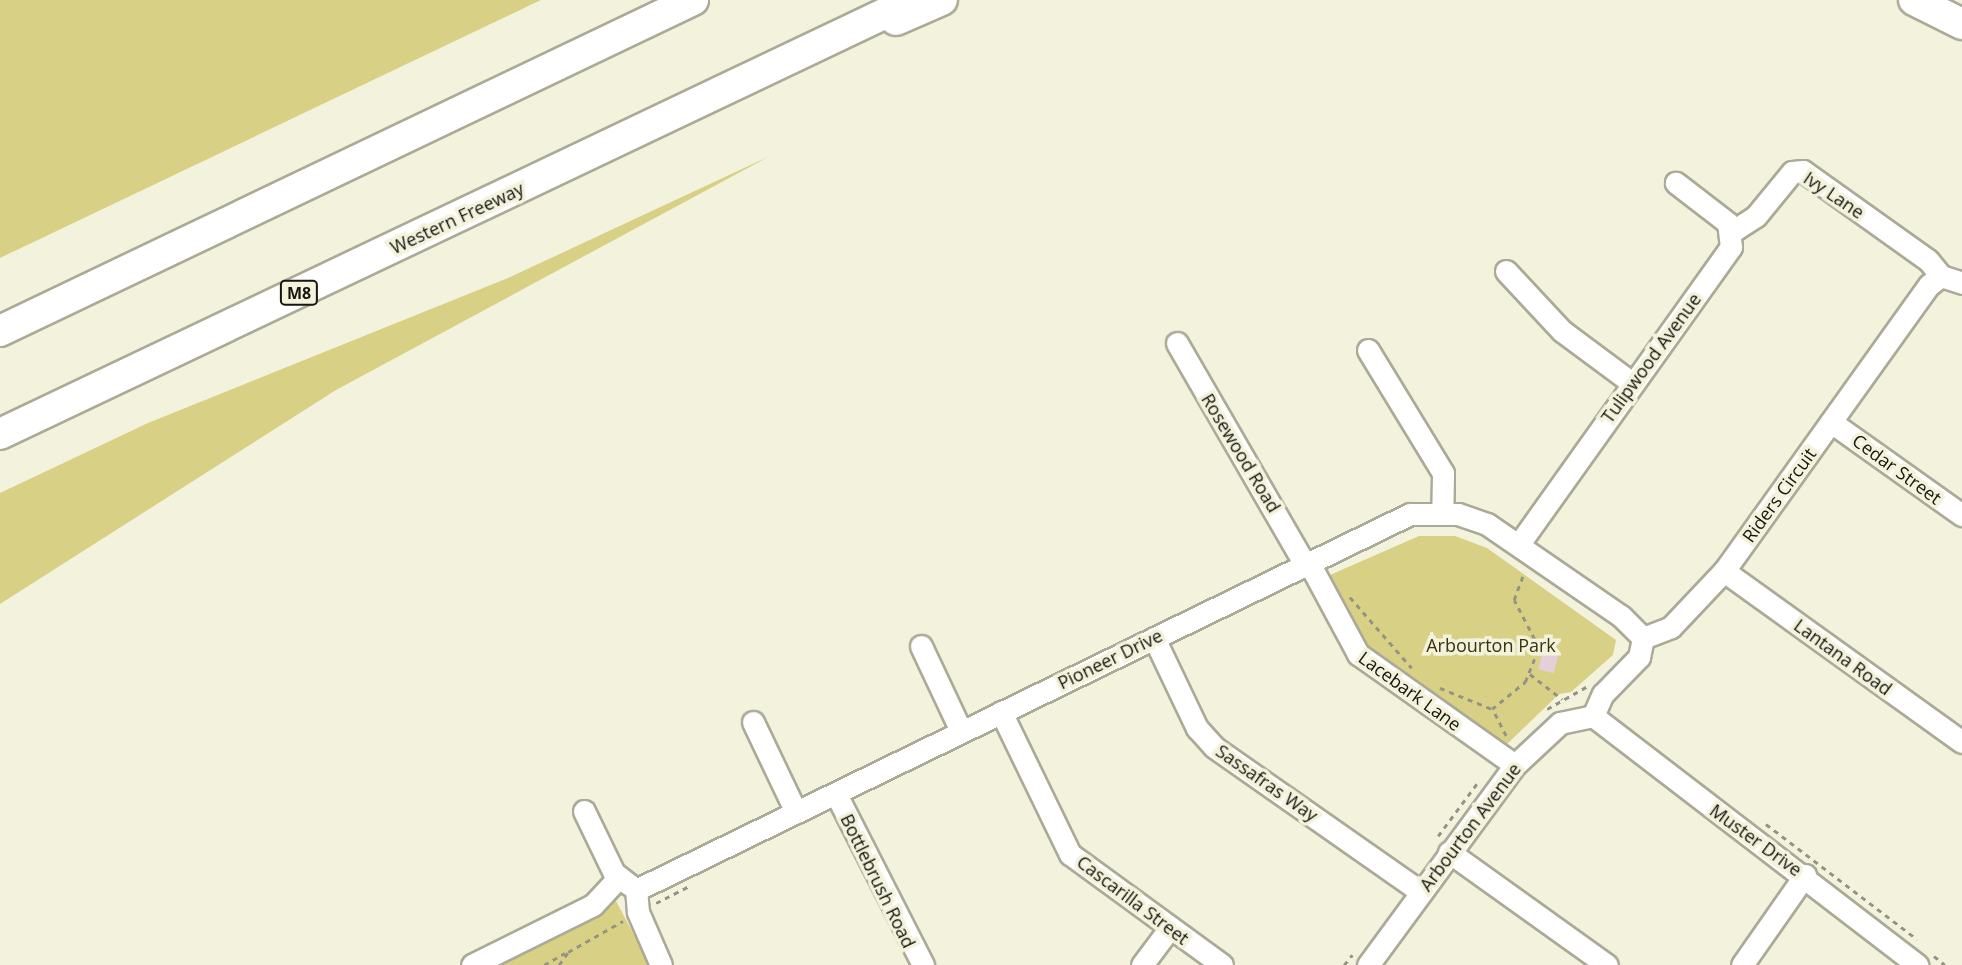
<!DOCTYPE html>
<style>
body{margin:0}
#map{position:relative;width:1962px;height:965px;overflow:hidden;background:#f3f2dc;font-family:"Open Sans",sans-serif}
div>[style]{position:absolute}
[style*='--x']{left:calc(var(--x)*1px);top:calc(var(--y)*1px);width:calc(var(--w)*1px);rotate:calc(var(--a)*1deg)}
.green>*{inset:0;background:#d8d185}
.building>*{inset:0;background:#e4cfdb;transform-origin:0 0}
.path>*{height:2.5px;margin-top:-1.25px;transform-origin:0;background:repeating-linear-gradient(90deg,#959484 0 5px,transparent 0 10px)}
.roads{filter:drop-shadow(2px 0 #abaa96) drop-shadow(-2px 0 #abaa96) drop-shadow(0 2px #abaa96) drop-shadow(0 -2px #abaa96)}
.minor>*{height:21px;margin:-10.5px;padding:0 10.5px;transform-origin:10.5px;border-radius:10.5px;background:#fff}
.highway>*{height:30px;margin:-15px;padding:0 15px;transform-origin:15px;border-radius:15px;background:#fff}
span{translate:-50% -50%;white-space:nowrap;text-align:center;line-height:1.15;-webkit-text-stroke:7px #f3f2dc;paint-order:stroke}
.shield-label span{padding:2px 5px;background:#f3f2dc;border:2px solid;border-radius:5px;-webkit-text-stroke-width:0}
.shield-label{font-size:16px;color:#16150e;font-weight:700}
.street-label{font-size:18px;color:#16150e}
.park-label{font-size:18px;color:#38340d}
</style>
<div id="map">
<div class="green">
<i style="clip-path:polygon(0 0,541px 0,0 258px)"></i>
<i style="clip-path:polygon(768px 157px,336px 390px,0 604px,0 493px,148px 423px,508px 278px)"></i>
<i style="clip-path:polygon(1419px 536px,1455px 536px,1487px 548px,1616px 640px,1613px 655px,1571px 692px,1559px 694px,1503px 748px,1357px 644px,1323px 578px)"></i>
<i style="clip-path:polygon(616px 901px,650px 965px,497px 965px)"></i>
</div>
<div class="building">
<i style="left:1544px;top:646px;width:16px;height:24px;rotate:14deg"></i>
</div>
<div class="path">
<i style="--x:1350;--y:597;--w:94;--a:48.9"></i>
<i style="--x:1530;--y:674;--w:41;--a:38"></i>
<i style="--x:1440;--y:688;--w:56;--a:22"></i>
<i style="--x:1547;--y:709;--w:45;--a:-29.4"></i>
<i style="--x:1506;--y:736;--w:30;--a:-117"></i>
<i style="--x:1492;--y:709;--w:43;--a:-39.3"></i>
<i style="--x:1525;--y:682;--w:37;--a:-68"></i>
<i style="--x:1539;--y:648;--w:54;--a:-117.5"></i>
<i style="--x:1514;--y:600;--w:30;--a:-70"></i>
<i style="--x:1766;--y:824;--w:190;--a:37.3"></i>
<i style="--x:1438;--y:836;--w:67;--a:-53.5"></i>
<i style="--x:656;--y:903;--w:36;--a:-27"></i>
<i style="--x:1934;--y:956;--w:14;--a:39"></i>
<i style="--x:544;--y:965;--w:24;--a:-30"></i>
<i style="--x:559;--y:965;--w:16;--a:-55"></i>
<i style="--x:568;--y:952;--w:63;--a:-29.4"></i>
<i style="--x:1344;--y:965;--w:13;--a:-51"></i>
</div>
<div class="roads">
<div class="minor">
<i style="--x:1733;--y:231;--w:27;--a:-33"></i>
<i style="--x:1756;--y:216;--w:57;--a:-50.7"></i>
<i style="--x:1792;--y:172;--w:11;--a:-5"></i>
<i style="--x:1803;--y:171;--w:153;--a:35.5"></i>
<i style="--x:1928;--y:260;--w:21;--a:51"></i>
<i style="--x:1506;--y:271;--w:82;--a:47"></i>
<i style="--x:1562;--y:331;--w:87;--a:36.6"></i>
<i style="--x:1177;--y:343;--w:254;--a:60"></i>
<i style="--x:1368;--y:350;--w:144;--a:58.6"></i>
<i style="--x:1443;--y:473;--w:39;--a:91"></i>
<i style="--x:1831;--y:422;--w:161;--a:35.4"></i>
<i style="--x:1519;--y:544;--w:365;--a:-54.5"></i>
<i style="--x:1731;--y:247;--w:24;--a:-97"></i>
<i style="--x:1728;--y:223;--w:66;--a:-142.4"></i>
<i style="--x:1308;--y:561;--w:106;--a:61.7"></i>
<i style="--x:1358;--y:654;--w:192;--a:35.3"></i>
<i style="--x:1724;--y:571;--w:293;--a:35.7"></i>
<i style="--x:1154;--y:638;--w:100;--a:64.5"></i>
<i style="--x:1197;--y:728;--w:25;--a:48"></i>
<i style="--x:1214;--y:747;--w:253;--a:35"></i>
<i style="--x:1643;--y:638;--w:30;--a:-21"></i>
<i style="--x:1671;--y:627;--w:77;--a:-46.6"></i>
<i style="--x:1724;--y:571;--w:352;--a:-54.4"></i>
<i style="--x:1929;--y:285;--w:15;--a:-37"></i>
<i style="--x:1941;--y:276;--w:22;--a:18"></i>
<i style="--x:921;--y:646;--w:94;--a:64.8"></i>
<i style="--x:1001;--y:712;--w:158;--a:64.1"></i>
<i style="--x:1070;--y:854;--w:188;--a:36.1"></i>
<i style="--x:1593;--y:716;--w:409;--a:37.5"></i>
<i style="--x:1593;--y:716;--w:24;--a:-66"></i>
<i style="--x:1603;--y:694;--w:52;--a:-45.8"></i>
<i style="--x:1639;--y:657;--w:19;--a:-78"></i>
<i style="--x:753;--y:722;--w:100;--a:64.5"></i>
<i style="--x:836;--y:794;--w:192;--a:63"></i>
<i style="--x:584;--y:811;--w:69;--a:64.2"></i>
<i style="--x:614;--y:873;--w:20;--a:37"></i>
<i style="--x:1449;--y:852;--w:194;--a:35.6"></i>
<i style="--x:472;--y:965;--w:135;--a:-26.4"></i>
<i style="--x:593;--y:905;--w:38;--a:-47"></i>
<i style="--x:661;--y:965;--w:58;--a:-113.5"></i>
<i style="--x:638;--y:912;--w:22;--a:-95"></i>
<i style="--x:636;--y:890;--w:860;--a:-25.91"></i>
<i style="--x:1410;--y:514;--w:48;--a:0"></i>
<i style="--x:1458;--y:514;--w:31;--a:19"></i>
<i style="--x:1487;--y:524;--w:163;--a:34.5"></i>
<i style="--x:1621;--y:616;--w:31;--a:45"></i>
<i style="--x:1142;--y:965;--w:45;--a:-53.1"></i>
<i style="--x:1368;--y:965;--w:248;--a:-53.7"></i>
<i style="--x:1515;--y:765;--w:62;--a:-43"></i>
<i style="--x:1560;--y:723;--w:34;--a:-12"></i>
<i style="--x:1742;--y:965;--w:110;--a:-55"></i>
</div>
<div class="highway">
<i style="--x:1914;--y:0;--w:54;--a:26.6"></i>
<i style="--x:896;--y:20;--w:50;--a:-23.5"></i>
<i style="--x:0;--y:331;--w:768;--a:-25.53"></i>
<i style="--x:0;--y:434;--w:1011;--a:-25.42"></i>
</div>
</div>
<div class="shield-label">
<span style="left:299px;top:293px">M8</span>
</div>
<div class="street-label">
<span style="left:1834px;top:195px;rotate:34deg">Ivy Lane</span>
<span style="left:457px;top:218px;rotate:-25deg">Western Freeway</span>
<span style="left:1651px;top:358px;rotate:-54deg">Tulipwood Avenue</span>
<span style="left:1241px;top:453px;rotate:59deg">Rosewood Road</span>
<span style="left:1897px;top:469px;rotate:36deg">Cedar Street</span>
<span style="left:1779px;top:495px;rotate:-54deg">Riders Circuit</span>
<span style="left:1843px;top:657px;rotate:36deg">Lantana Road</span>
<span style="left:1110px;top:659px;rotate:-26deg">Pioneer Drive</span>
<span style="left:1410px;top:691px;rotate:36deg">Lacebark Lane</span>
<span style="left:1267px;top:783px;rotate:35deg">Sassafras Way</span>
<span style="left:1470px;top:827px;rotate:-53deg">Arbourton Avenue</span>
<span style="left:1756px;top:840px;rotate:36deg">Muster Drive</span>
<span style="left:878px;top:881px;rotate:64deg">Bottlebrush Road</span>
<span style="left:1133px;top:900px;rotate:37deg">Cascarilla Street</span>
</div>
<div class="park-label">
<span style="left:1491px;top:645px">Arbourton Park</span>
</div>
</div>
